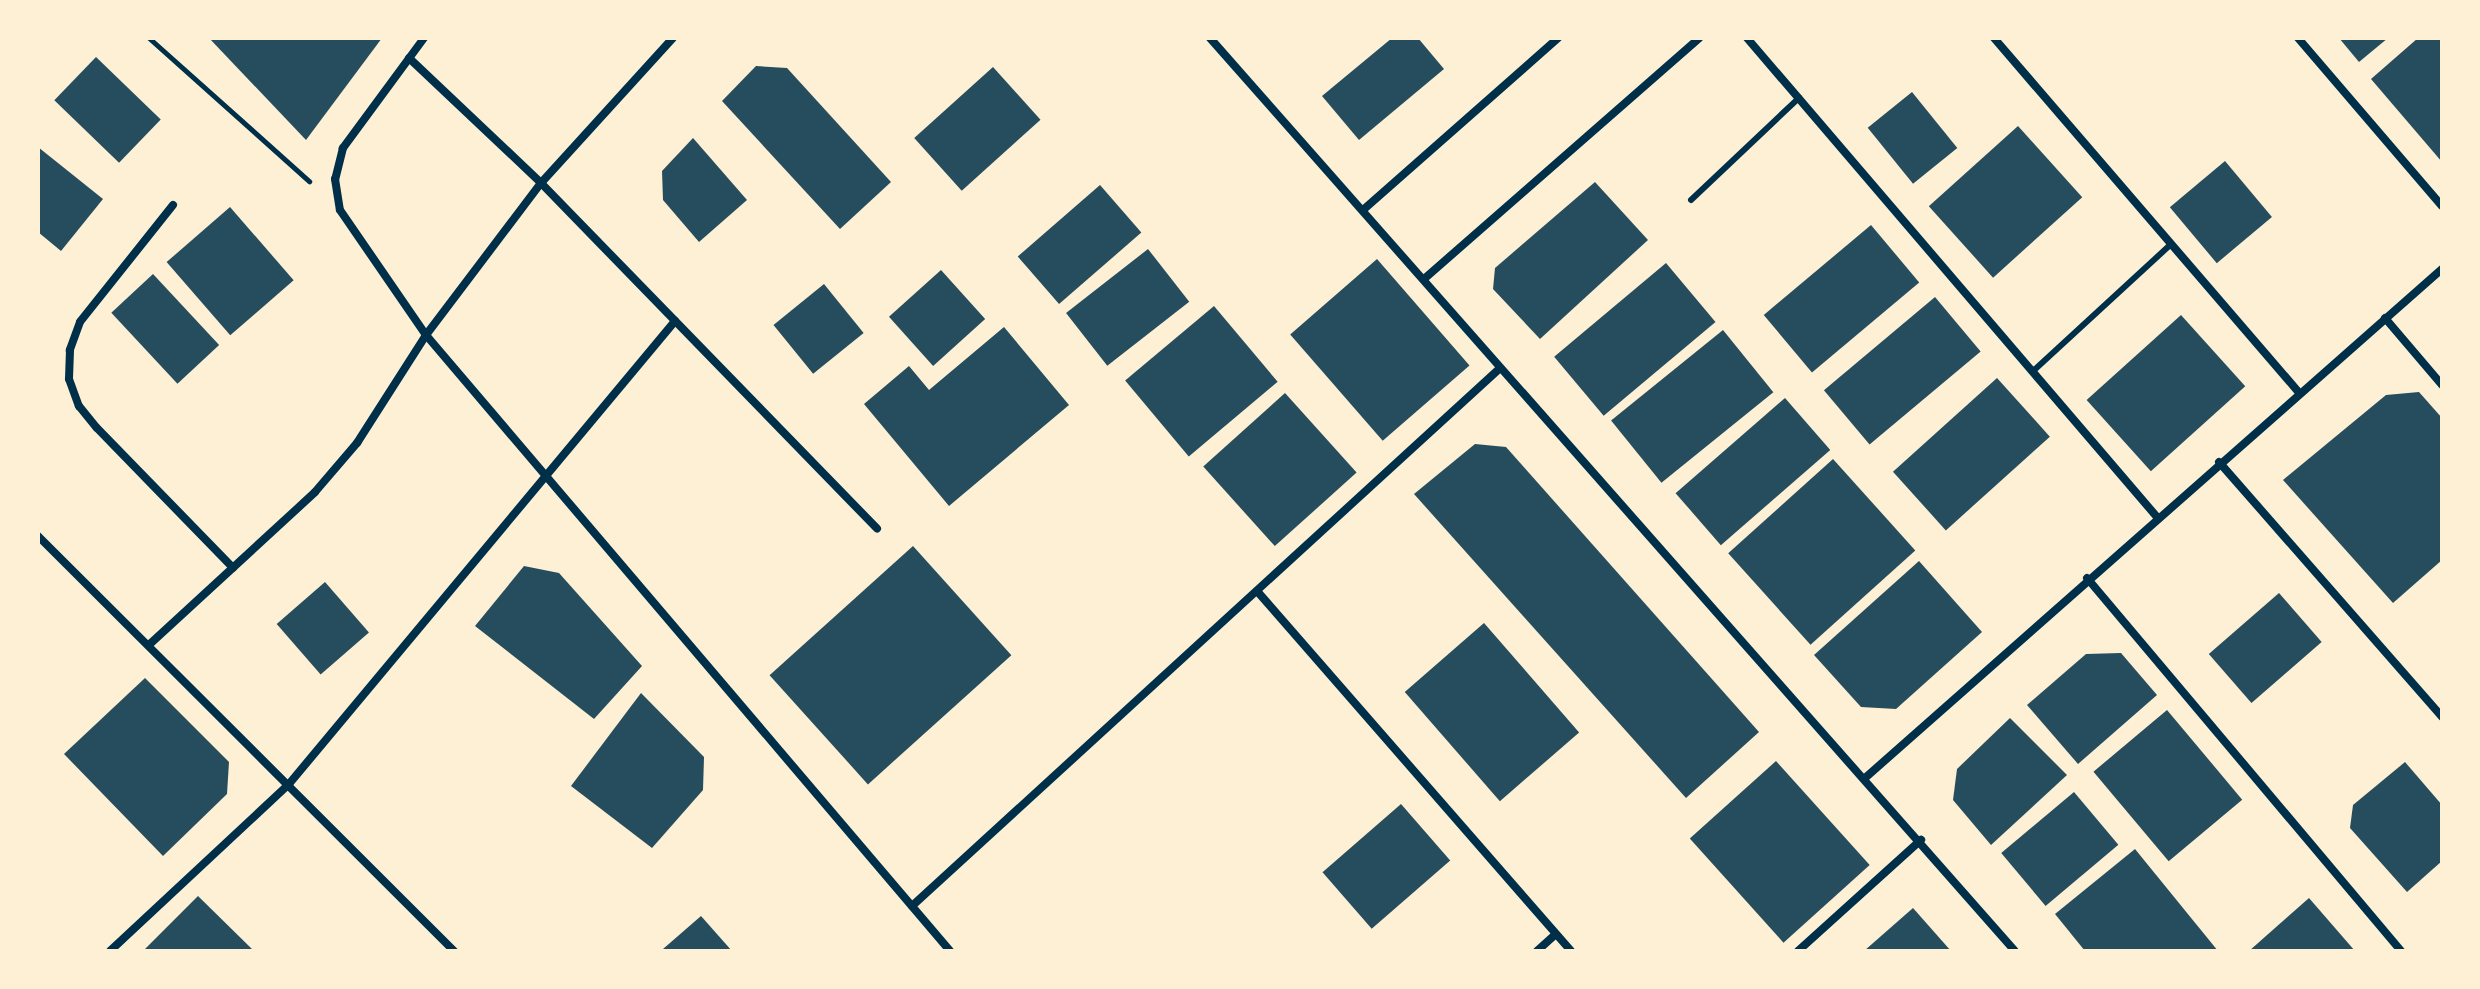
<!DOCTYPE html>
<style>
body{margin:0}
#map{position:relative;width:2480px;height:989px;overflow:hidden;background:#fdf0d5;font-family:"DejaVu Sans",sans-serif}
div>[style]{position:absolute}
[style*='--x']{left:calc(var(--x)*1px);top:calc(var(--y)*1px);width:calc(var(--w)*1px);rotate:calc(var(--a)*1deg)}
.building>*{inset:0;background:#264d5e;transform-origin:0 0}
.path>*{height:5px;margin:-2.5px;padding:0 2.5px;transform-origin:2.5px;border-radius:2.5px;background:#003049}
.service>*{height:6px;margin:-3px;padding:0 3px;transform-origin:3px;border-radius:3px;background:#003049}
.minor>*{height:8px;margin:-4px;padding:0 4px;transform-origin:4px;border-radius:4px;background:#003049}
span{translate:-50% -50%;white-space:nowrap;text-align:center;line-height:1.15;-webkit-text-stroke:6px #fdf0d5;paint-order:stroke}
.frame{position:absolute;inset:0;border:40px solid #fdf0d5;pointer-events:none}
</style>
<div id="map">
<div class="building">
<i style="clip-path:polygon(209px 38px,382px 38px,306px 140px)"></i>
<i style="clip-path:polygon(1392px 38px,1418px 38px,1444px 69px,1359px 140px,1322px 96px)"></i>
<i style="clip-path:polygon(2339px 38px,2388px 38px,2359px 62px)"></i>
<i style="clip-path:polygon(2418px 38px,2442px 38px,2442px 162px,2371px 79px)"></i>
<i style="left:96px;top:57px;width:90px;height:60px;rotate:44deg"></i>
<i style="clip-path:polygon(756px 66px,787px 68px,891px 182px,840px 229px,722px 101px)"></i>
<i style="left:993px;top:67px;width:71px;height:106px;rotate:48deg"></i>
<i style="left:1912px;top:92px;width:72px;height:57px;rotate:51deg"></i>
<i style="left:2018px;top:126px;width:96px;height:120px;rotate:48deg"></i>
<i style="clip-path:polygon(693px 138px,747px 200px,699px 242px,663px 200px,662px 171px)"></i>
<i style="clip-path:polygon(38px 147px,103px 199px,61px 251px,38px 232px)"></i>
<i style="left:2225px;top:161px;width:73px;height:72px;rotate:50deg"></i>
<i style="clip-path:polygon(1595px 182px,1648px 240px,1540px 339px,1493px 289px,1495px 268px)"></i>
<i style="left:1100px;top:185px;width:63px;height:109px;rotate:49deg"></i>
<i style="left:230px;top:207px;width:97px;height:84px;rotate:49deg"></i>
<i style="left:1871px;top:225px;width:75px;height:140px;rotate:50deg"></i>
<i style="left:1148px;top:249px;width:67px;height:104px;rotate:52deg"></i>
<i style="left:1377px;top:259px;width:141px;height:115px;rotate:49deg"></i>
<i style="left:1666px;top:263px;width:77px;height:146px;rotate:50deg"></i>
<i style="left:941px;top:270px;width:66px;height:70px;rotate:48deg"></i>
<i style="left:153px;top:274px;width:97px;height:57px;rotate:47deg"></i>
<i style="left:824px;top:284px;width:63px;height:65px;rotate:51deg"></i>
<i style="left:1935px;top:297px;width:71px;height:145px;rotate:50deg"></i>
<i style="left:1214px;top:306px;width:99px;height:116px;rotate:50deg"></i>
<i style="left:2181px;top:315px;width:96px;height:127px;rotate:48deg"></i>
<i style="clip-path:polygon(1004px 327px,1069px 405px,949px 506px,864px 404px,909px 366px,929px 390px)"></i>
<i style="left:1723px;top:330px;width:80px;height:144px;rotate:51deg"></i>
<i style="left:1997px;top:378px;width:79px;height:140px;rotate:48deg"></i>
<i style="clip-path:polygon(2419px 392px,2442px 418px,2442px 560px,2393px 603px,2283px 480px,2386px 395px)"></i>
<i style="left:1285px;top:393px;width:107px;height:110px;rotate:48deg"></i>
<i style="left:1785px;top:398px;width:69px;height:145px;rotate:49deg"></i>
<i style="clip-path:polygon(1475px 444px,1506px 447px,1759px 732px,1686px 798px,1414px 494px)"></i>
<i style="left:1833px;top:459px;width:123px;height:141px;rotate:48deg"></i>
<i style="left:913px;top:546px;width:147px;height:193px;rotate:48deg"></i>
<i style="clip-path:polygon(1919px 561px,1982px 632px,1896px 709px,1861px 707px,1814px 655px)"></i>
<i style="clip-path:polygon(524px 566px,559px 573px,642px 666px,594px 719px,475px 626px)"></i>
<i style="left:325px;top:582px;width:67px;height:64px;rotate:49deg"></i>
<i style="left:2279px;top:593px;width:65px;height:93px;rotate:49deg"></i>
<i style="left:1484px;top:623px;width:145px;height:105px;rotate:49deg"></i>
<i style="clip-path:polygon(2121px 653px,2157px 695px,2078px 764px,2027px 705px,2086px 654px)"></i>
<i style="clip-path:polygon(145px 678px,229px 762px,227px 794px,163px 856px,64px 754px)"></i>
<i style="clip-path:polygon(641px 693px,704px 757px,703px 790px,652px 848px,571px 786px)"></i>
<i style="left:2167px;top:710px;width:117px;height:96px;rotate:50deg"></i>
<i style="clip-path:polygon(2010px 718px,2067px 775px,1991px 845px,1953px 800px,1957px 769px)"></i>
<i style="left:1776px;top:761px;width:140px;height:116px;rotate:48deg"></i>
<i style="clip-path:polygon(2405px 762px,2442px 805px,2442px 861px,2407px 892px,2350px 828px,2353px 805px)"></i>
<i style="left:2074px;top:792px;width:69px;height:95px;rotate:50deg"></i>
<i style="left:1401px;top:804px;width:75px;height:104px;rotate:49deg"></i>
<i style="clip-path:polygon(2135px 849px,2218px 951px,2085px 951px,2055px 914px)"></i>
<i style="clip-path:polygon(198px 896px,254px 951px,143px 951px)"></i>
<i style="clip-path:polygon(2309px 898px,2355px 951px,2249px 951px)"></i>
<i style="clip-path:polygon(1913px 908px,1951px 951px,1864px 951px)"></i>
<i style="clip-path:polygon(701px 916px,732px 951px,665px 951px,663px 949px)"></i>
</div>
<div class="path">
<i style="--x:149;--y:38;--w:215;--a:41.8"></i>
</div>
<div class="service">
<i style="--x:1691;--y:200;--w:149;--a:-43.4"></i>
<i style="--x:2032;--y:372;--w:189;--a:-42.6"></i>
</div>
<div class="minor">
<i style="--x:424;--y:38;--w:137;--a:126.4"></i>
<i style="--x:343;--y:148;--w:32;--a:104"></i>
<i style="--x:335;--y:179;--w:31;--a:81"></i>
<i style="--x:340;--y:210;--w:152;--a:55.5"></i>
<i style="--x:426;--y:335;--w:809;--a:49.61"></i>
<i style="--x:1210;--y:38;--w:1217;--a:48.6"></i>
<i style="--x:1747;--y:38;--w:631;--a:49.44"></i>
<i style="--x:1994;--y:38;--w:468;--a:49.3"></i>
<i style="--x:2298;--y:38;--w:221;--a:49.4"></i>
<i style="--x:409;--y:58;--w:182;--a:43.4"></i>
<i style="--x:541;--y:183;--w:482;--a:45.8"></i>
<i style="--x:173;--y:205;--w:149;--a:128.5"></i>
<i style="--x:80;--y:322;--w:30;--a:110"></i>
<i style="--x:70;--y:350;--w:29;--a:92"></i>
<i style="--x:69;--y:379;--w:29;--a:70"></i>
<i style="--x:79;--y:406;--w:28;--a:51"></i>
<i style="--x:97;--y:428;--w:195;--a:45.8"></i>
<i style="--x:1363;--y:210;--w:260;--a:-41.4"></i>
<i style="--x:1424;--y:279;--w:366;--a:-41.2"></i>
<i style="--x:2385;--y:318;--w:88;--a:49.6"></i>
<i style="--x:2219;--y:462;--w:339;--a:48.8"></i>
<i style="--x:38;--y:536;--w:588;--a:44.93"></i>
<i style="--x:2087;--y:578;--w:488;--a:49.9"></i>
<i style="--x:1257;--y:591;--w:478;--a:48.9"></i>
<i style="--x:151;--y:643;--w:223;--a:-42.6"></i>
<i style="--x:315;--y:492;--w:65;--a:-49.4"></i>
<i style="--x:357;--y:443;--w:128;--a:-57.4"></i>
<i style="--x:426;--y:335;--w:191;--a:-52.9"></i>
<i style="--x:541;--y:183;--w:196;--a:-47.7"></i>
<i style="--x:1865;--y:778;--w:769;--a:-41.42"></i>
<i style="--x:912;--y:906;--w:796;--a:-42.45"></i>
<i style="--x:110;--y:951;--w:245;--a:-43"></i>
<i style="--x:289;--y:784;--w:603;--a:-50.18"></i>
<i style="--x:1537;--y:951;--w:25;--a:-42"></i>
<i style="--x:1798;--y:951;--w:166;--a:-42.1"></i>
</div>
<div class="frame"></div>
</div>
